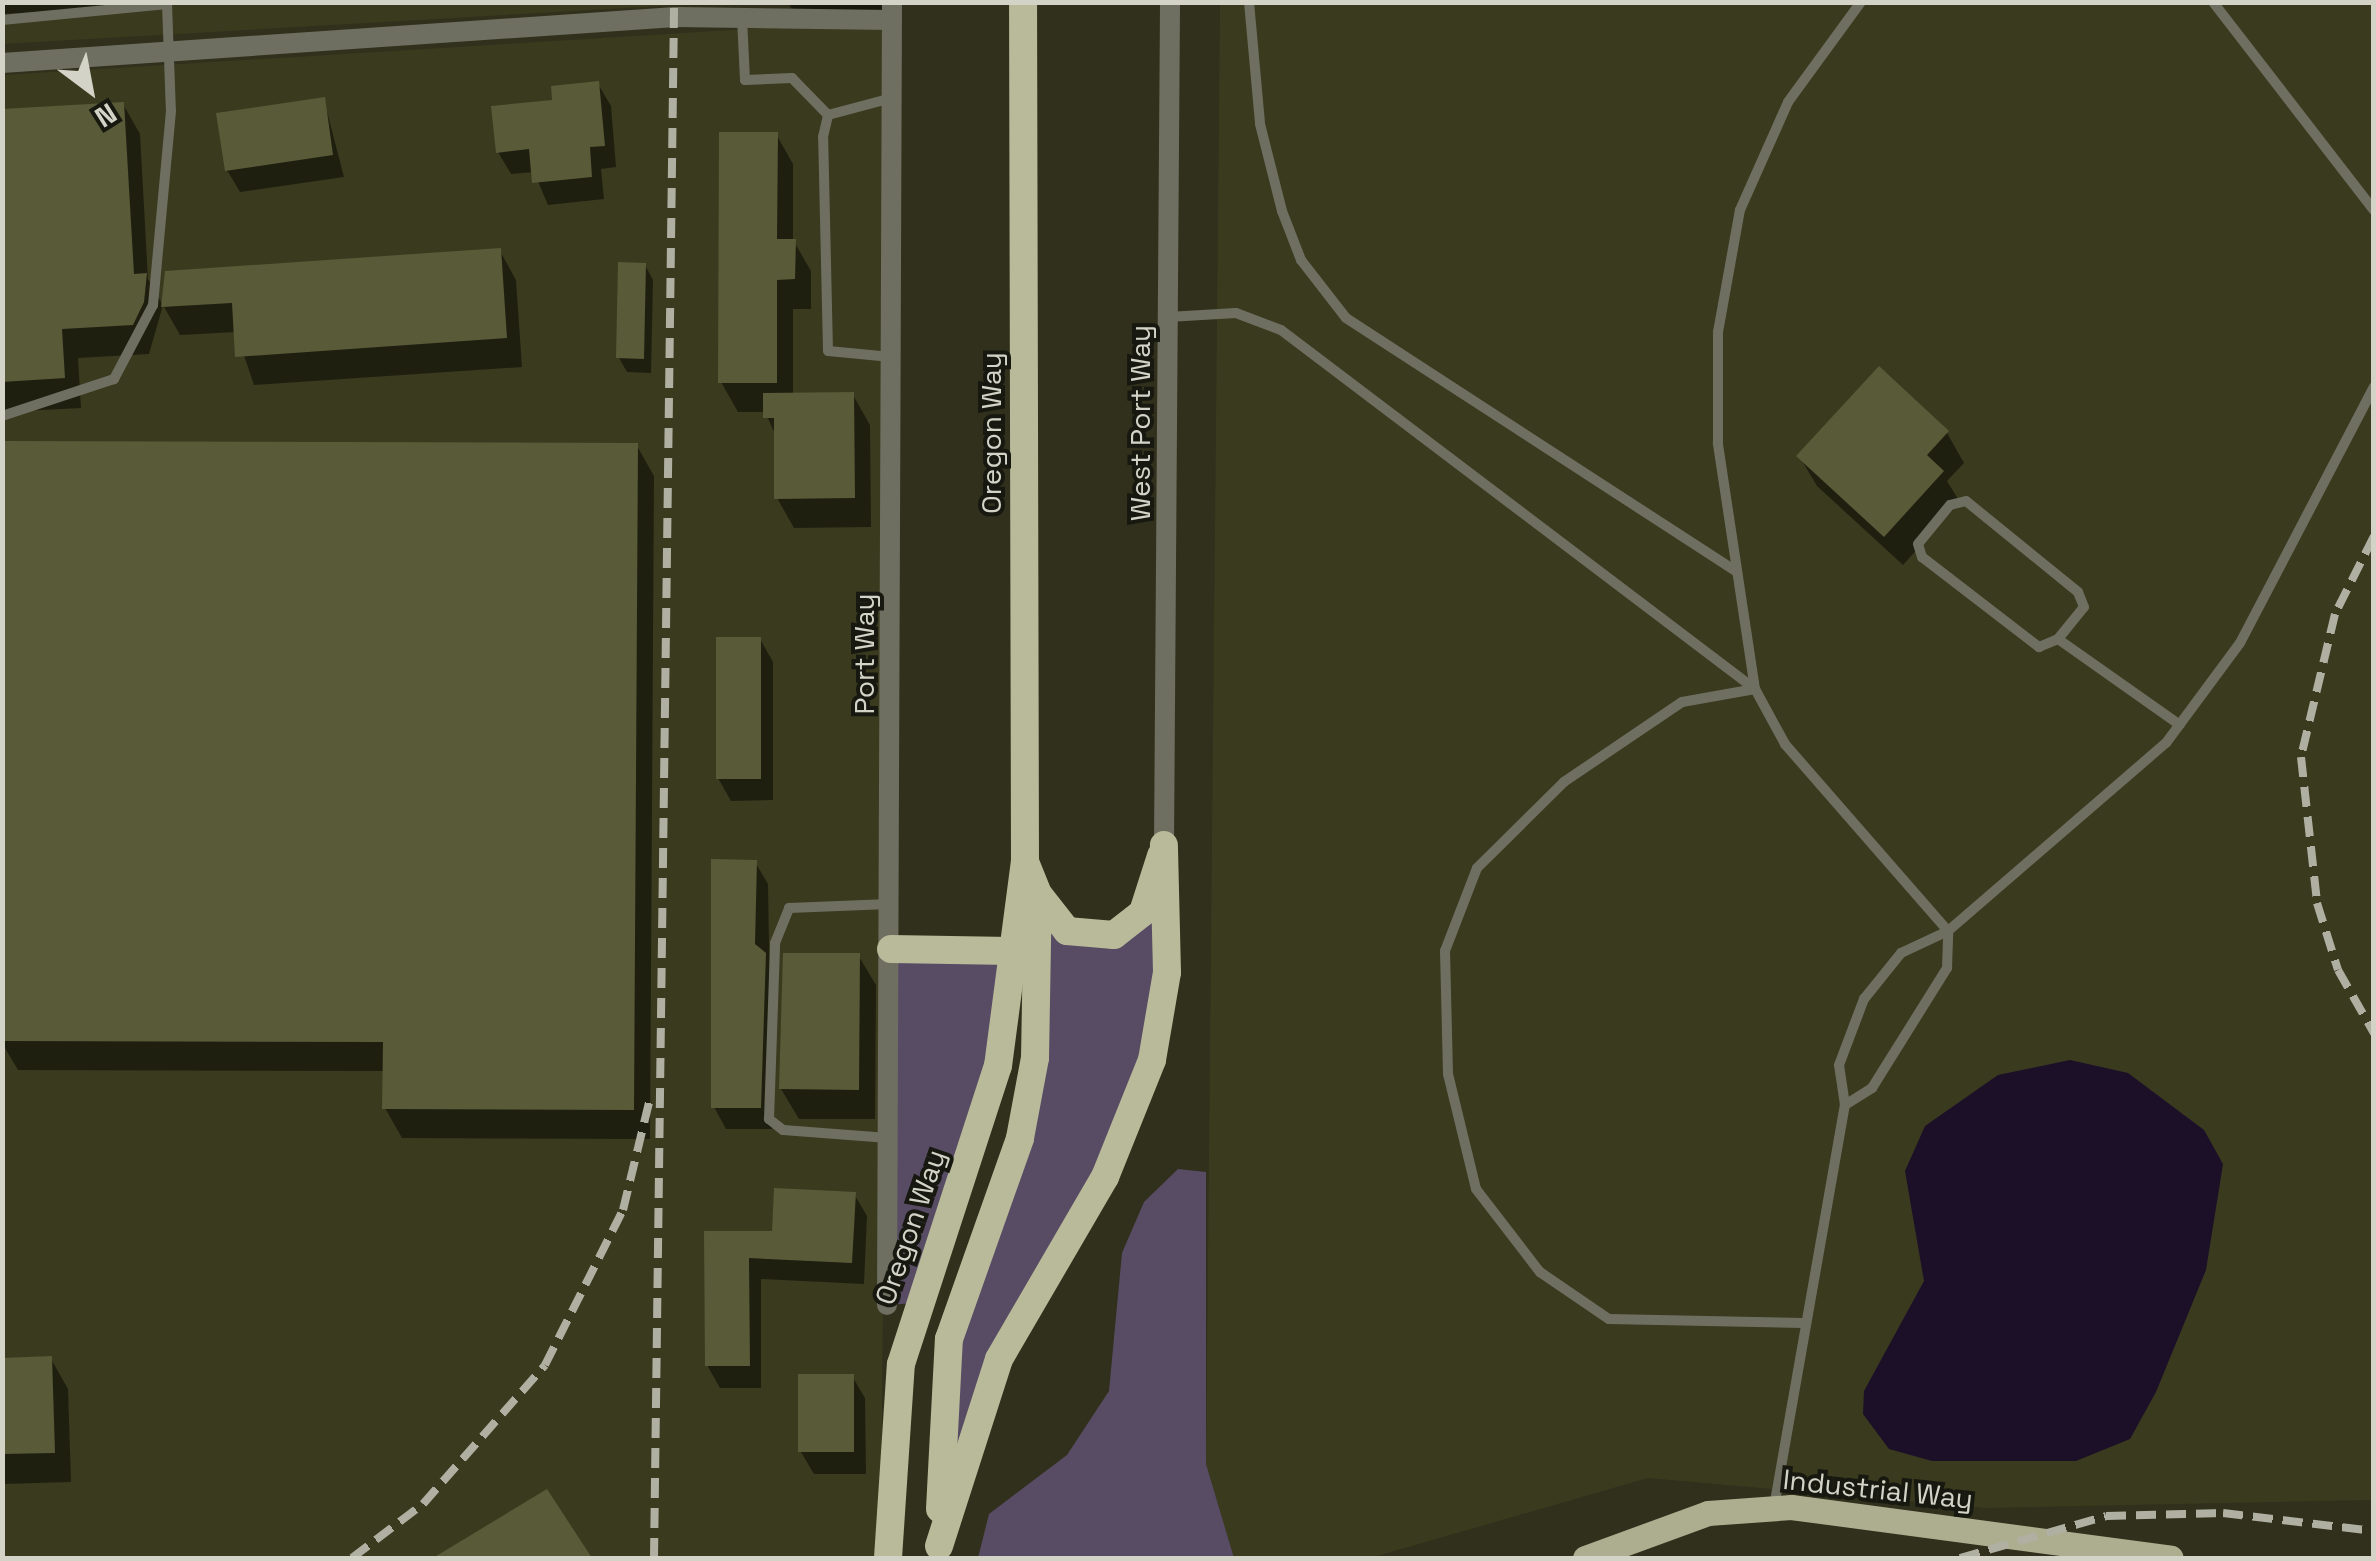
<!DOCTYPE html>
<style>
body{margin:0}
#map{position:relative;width:2376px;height:1561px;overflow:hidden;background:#30301c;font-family:"Space Grotesk",sans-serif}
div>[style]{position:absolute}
.built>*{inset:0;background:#3a3a1f}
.green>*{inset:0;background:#584c64}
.water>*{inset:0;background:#1c0f28}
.shadow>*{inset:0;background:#0007}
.building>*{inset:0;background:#585a38}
.service>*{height:10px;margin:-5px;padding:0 5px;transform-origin:5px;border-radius:5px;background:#6e6f60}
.minor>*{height:20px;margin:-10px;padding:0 10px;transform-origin:10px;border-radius:10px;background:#6e6f60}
.tertiary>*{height:20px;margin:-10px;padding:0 10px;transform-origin:10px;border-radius:10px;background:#6e6f60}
.primary>*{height:25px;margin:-12.5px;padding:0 12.5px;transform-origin:12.5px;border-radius:12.5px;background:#adae90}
.trunk>*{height:28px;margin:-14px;padding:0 14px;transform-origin:14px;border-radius:14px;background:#b9ba99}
.rail>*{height:8px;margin-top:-4px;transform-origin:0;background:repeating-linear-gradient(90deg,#b0b0a2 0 20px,transparent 0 30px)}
span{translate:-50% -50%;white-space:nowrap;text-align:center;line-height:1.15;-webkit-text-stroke:8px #17180f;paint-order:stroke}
.street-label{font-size:28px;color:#d3d3c7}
.frame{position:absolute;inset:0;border:5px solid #d3d3c7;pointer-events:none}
.north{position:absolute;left:40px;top:40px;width:100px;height:100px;-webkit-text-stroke:8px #17180f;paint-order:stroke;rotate:148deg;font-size:28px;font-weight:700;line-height:40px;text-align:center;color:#d3d3c7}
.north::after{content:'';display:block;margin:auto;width:35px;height:45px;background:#d3d3c7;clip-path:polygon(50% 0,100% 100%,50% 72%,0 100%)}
</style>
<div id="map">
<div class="built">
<div style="clip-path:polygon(3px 3px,713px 3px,3px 44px)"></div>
<div style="clip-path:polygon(1220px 3px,2373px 3px,2373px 1500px,1986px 1508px,1648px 1478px,1370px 1558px,1234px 1558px,1206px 1464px)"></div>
<div style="clip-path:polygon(892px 20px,881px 1558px,3px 1558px,3px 75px)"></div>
</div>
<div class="green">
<div style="clip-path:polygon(1164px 845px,1152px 1060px,1034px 1293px,939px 1546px,943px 1398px,1020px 1138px,1039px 933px,1057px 923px,1114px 935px)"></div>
<div style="clip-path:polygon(891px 949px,1011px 951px,1007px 1019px,916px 1303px,887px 1305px)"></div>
<div style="clip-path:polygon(1178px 1169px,1206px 1172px,1206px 1464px,1234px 1558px,978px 1558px,989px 1514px,1067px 1455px,1109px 1391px,1122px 1253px,1144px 1202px)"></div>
</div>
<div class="water">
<div style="clip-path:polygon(2070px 1060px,2128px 1073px,2204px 1130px,2223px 1164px,2206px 1270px,2156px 1392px,2130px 1439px,2076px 1461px,1932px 1461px,1889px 1449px,1863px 1414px,1864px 1391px,1924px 1281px,1905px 1171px,1925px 1126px,1998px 1075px)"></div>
</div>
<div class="shadow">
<div style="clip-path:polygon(2px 2px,159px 2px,160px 5px,2px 14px)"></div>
<div style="clip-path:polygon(788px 2px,883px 2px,884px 14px,795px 15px)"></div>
<div style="clip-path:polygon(598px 84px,611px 106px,616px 167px,601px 169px,604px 199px,548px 205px,534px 172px,511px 174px,498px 152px,554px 102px)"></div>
<div style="clip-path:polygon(324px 100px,344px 177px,240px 192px,227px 170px)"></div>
<div style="clip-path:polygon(123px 104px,140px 134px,148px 279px,164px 307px,500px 251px,516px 280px,522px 367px,254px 385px,236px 332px,180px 335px,163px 305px,149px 354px,78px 358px,81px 408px,2px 412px,2px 111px)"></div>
<div style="clip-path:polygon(776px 134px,793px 164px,793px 240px,811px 271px,811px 309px,793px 309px,793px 396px,853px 395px,870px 425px,871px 527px,794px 528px,777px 498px,776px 436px,765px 412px,738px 412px,721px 382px)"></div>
<div style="clip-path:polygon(645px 265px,653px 280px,651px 373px,627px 372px,619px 358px)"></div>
<div style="clip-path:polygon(1947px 433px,1964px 463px,1947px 481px,1960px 502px,1903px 565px,1817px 486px,1799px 456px)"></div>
<div style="clip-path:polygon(637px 446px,654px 476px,650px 1139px,402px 1138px,385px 1108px,385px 1071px,18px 1070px,2px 1043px,2px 778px)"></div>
<div style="clip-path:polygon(760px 639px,773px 662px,773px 800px,731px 801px,718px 778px)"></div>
<div style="clip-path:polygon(755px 862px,768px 884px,772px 1129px,726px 1129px,714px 1107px)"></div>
<div style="clip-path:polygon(858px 955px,876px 985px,875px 1119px,799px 1119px,781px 1089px)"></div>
<div style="clip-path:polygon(854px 1194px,867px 1216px,864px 1284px,761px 1279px,761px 1388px,720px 1388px,707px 1365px,707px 1234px,774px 1233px)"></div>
<div style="clip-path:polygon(51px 1359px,68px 1389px,71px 1482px,2px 1484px,2px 1361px)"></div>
<div style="clip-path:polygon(852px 1376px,865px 1398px,866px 1474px,814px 1474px,801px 1452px)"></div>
<div style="clip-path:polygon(546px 1492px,589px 1558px,438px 1558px)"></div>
</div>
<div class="building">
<div style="clip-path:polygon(599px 81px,605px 146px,590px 147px,592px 177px,532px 183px,529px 149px,496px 153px,491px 106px,552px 100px,551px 86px)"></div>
<div style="clip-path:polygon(325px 97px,333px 155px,225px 171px,216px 113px)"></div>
<div style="clip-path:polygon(124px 102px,134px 274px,147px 273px,144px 302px,133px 325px,62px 329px,65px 378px,2px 382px,2px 109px)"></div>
<div style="clip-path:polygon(719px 132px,778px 132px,777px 239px,796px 239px,795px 279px,777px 280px,777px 383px,718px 383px)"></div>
<div style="clip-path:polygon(501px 248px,507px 338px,235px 357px,232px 303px,161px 307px,165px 271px)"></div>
<div style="clip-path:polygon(618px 262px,646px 263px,644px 359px,616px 358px)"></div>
<div style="clip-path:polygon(1879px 366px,1949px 431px,1927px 455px,1944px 471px,1884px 537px,1796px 456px)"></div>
<div style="clip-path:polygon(854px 392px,855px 498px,774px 499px,774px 418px,763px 418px,763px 393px)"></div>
<div style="clip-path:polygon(2px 441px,638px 443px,634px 1110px,382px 1109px,383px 1042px,2px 1041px)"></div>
<div style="clip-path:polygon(716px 637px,761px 637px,761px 779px,716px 779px)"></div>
<div style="clip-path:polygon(711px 859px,757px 860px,755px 944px,766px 953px,761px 1108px,711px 1108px)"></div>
<div style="clip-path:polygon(783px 953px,860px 953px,859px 1090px,779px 1089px)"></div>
<div style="clip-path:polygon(774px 1188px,856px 1192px,852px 1263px,749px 1258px,750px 1366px,705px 1366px,704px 1231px,772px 1231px)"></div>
<div style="clip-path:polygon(52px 1356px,55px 1453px,2px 1454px,2px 1358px)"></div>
<div style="clip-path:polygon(798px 1374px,854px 1374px,854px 1452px,798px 1452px)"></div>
<div style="clip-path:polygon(547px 1489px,592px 1558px,433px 1558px)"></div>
</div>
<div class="service">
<div style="left:1249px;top:2px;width:122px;rotate:84.8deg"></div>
<div style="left:1260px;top:124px;width:90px;rotate:75.8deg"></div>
<div style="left:1282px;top:211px;width:53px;rotate:68.8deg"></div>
<div style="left:1301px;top:260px;width:73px;rotate:52.2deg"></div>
<div style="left:1346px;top:318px;width:466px;rotate:33deg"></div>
<div style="left:2213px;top:2px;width:263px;rotate:52.3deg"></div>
<div style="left:742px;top:18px;width:62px;rotate:87.2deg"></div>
<div style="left:745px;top:80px;width:47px;rotate:-2.4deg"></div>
<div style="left:792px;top:78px;width:52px;rotate:45.8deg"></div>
<div style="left:2px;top:20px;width:166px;rotate:-5.5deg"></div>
<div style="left:167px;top:4px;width:107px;rotate:87.9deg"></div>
<div style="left:171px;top:111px;width:195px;rotate:95.3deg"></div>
<div style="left:153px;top:305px;width:84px;rotate:117.8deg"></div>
<div style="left:114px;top:379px;width:118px;rotate:161.7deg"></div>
<div style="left:1168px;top:317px;width:68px;rotate:-3.4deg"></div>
<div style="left:1236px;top:313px;width:48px;rotate:20.7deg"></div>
<div style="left:1281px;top:330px;width:595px;rotate:37.14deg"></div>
<div style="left:891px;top:357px;width:63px;rotate:-174.6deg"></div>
<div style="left:828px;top:351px;width:214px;rotate:-91.3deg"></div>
<div style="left:823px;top:137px;width:23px;rotate:-77deg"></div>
<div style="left:828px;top:115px;width:66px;rotate:-14.9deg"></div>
<div style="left:2058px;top:639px;width:41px;rotate:-50.9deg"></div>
<div style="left:2084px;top:607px;width:16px;rotate:-112deg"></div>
<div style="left:2078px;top:592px;width:144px;rotate:-140.9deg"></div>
<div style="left:1966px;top:501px;width:16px;rotate:166deg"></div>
<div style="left:1950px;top:505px;width:50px;rotate:129.4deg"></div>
<div style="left:1918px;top:544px;width:14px;rotate:73deg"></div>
<div style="left:1922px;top:557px;width:148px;rotate:37.6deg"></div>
<div style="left:2039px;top:647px;width:21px;rotate:-23deg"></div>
<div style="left:2058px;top:639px;width:149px;rotate:35.2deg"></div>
<div style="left:1755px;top:689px;width:74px;rotate:169.9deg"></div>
<div style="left:1682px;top:702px;width:143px;rotate:145.9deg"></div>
<div style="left:1564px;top:782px;width:122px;rotate:135.3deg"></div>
<div style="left:1477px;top:868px;width:89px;rotate:111.1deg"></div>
<div style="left:1445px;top:951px;width:123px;rotate:88.6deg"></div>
<div style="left:1448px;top:1074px;width:118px;rotate:76.3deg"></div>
<div style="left:1476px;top:1189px;width:105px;rotate:52.4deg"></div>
<div style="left:1540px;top:1272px;width:83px;rotate:34.3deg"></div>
<div style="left:1609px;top:1319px;width:194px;rotate:1.2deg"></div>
<div style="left:1845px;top:1105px;width:32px;rotate:-32deg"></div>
<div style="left:1872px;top:1088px;width:142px;rotate:-58deg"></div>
<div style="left:1947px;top:968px;width:37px;rotate:-88deg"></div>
<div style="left:1948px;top:931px;width:248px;rotate:-131.1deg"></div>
<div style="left:1785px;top:744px;width:63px;rotate:-118.6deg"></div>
<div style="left:1755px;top:689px;width:249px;rotate:-98.6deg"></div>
<div style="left:1718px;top:443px;width:111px;rotate:-90deg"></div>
<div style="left:1718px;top:332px;width:124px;rotate:-79.8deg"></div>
<div style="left:1740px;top:210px;width:118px;rotate:-66deg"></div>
<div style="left:1788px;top:102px;width:124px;rotate:-53.9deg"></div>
<div style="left:888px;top:1138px;width:105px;rotate:-175.6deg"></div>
<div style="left:783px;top:1130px;width:18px;rotate:-142deg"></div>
<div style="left:769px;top:1119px;width:176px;rotate:-88deg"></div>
<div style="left:775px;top:943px;width:38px;rotate:-68deg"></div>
<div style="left:789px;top:908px;width:100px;rotate:-2.3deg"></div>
<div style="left:1774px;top:1507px;width:408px;rotate:-80deg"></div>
<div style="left:1845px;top:1105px;width:40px;rotate:-98.5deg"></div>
<div style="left:1839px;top:1065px;width:71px;rotate:-69.3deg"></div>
<div style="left:1864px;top:999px;width:59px;rotate:-51.2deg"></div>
<div style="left:1901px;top:953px;width:52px;rotate:-25.1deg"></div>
<div style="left:1948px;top:931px;width:288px;rotate:-40.8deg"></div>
<div style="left:2166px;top:743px;width:124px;rotate:-53.5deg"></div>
<div style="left:2240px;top:643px;width:289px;rotate:-62.4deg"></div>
</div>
<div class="minor">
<div style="left:2px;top:63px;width:675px;rotate:-3.91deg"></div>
<div style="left:675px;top:17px;width:217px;rotate:0.8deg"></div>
<div style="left:887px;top:1305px;width:1303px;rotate:-89.78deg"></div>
</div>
<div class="tertiary">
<div style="left:1164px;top:845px;width:843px;rotate:-89.59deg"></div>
</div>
<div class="primary">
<div style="left:1585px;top:1558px;width:131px;rotate:-20.1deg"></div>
<div style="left:1708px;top:1513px;width:83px;rotate:-4.1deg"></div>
<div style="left:1791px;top:1507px;width:383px;rotate:7.6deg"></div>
</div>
<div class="trunk">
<div style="left:1038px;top:894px;width:47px;rotate:51.9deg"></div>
<div style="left:1067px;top:931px;width:47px;rotate:4.9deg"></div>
<div style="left:1114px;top:935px;width:37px;rotate:-38deg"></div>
<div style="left:1143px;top:912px;width:59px;rotate:-72.2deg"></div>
<div style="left:891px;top:949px;width:120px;rotate:1deg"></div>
<div style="left:940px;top:1509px;width:170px;rotate:-87deg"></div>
<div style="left:949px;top:1339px;width:213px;rotate:-70.5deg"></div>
<div style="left:1020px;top:1138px;width:81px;rotate:-79.4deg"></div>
<div style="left:1035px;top:1058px;width:164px;rotate:-89deg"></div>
<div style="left:1038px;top:894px;width:35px;rotate:-112deg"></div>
<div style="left:939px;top:1546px;width:196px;rotate:-72.2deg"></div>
<div style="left:999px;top:1359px;width:211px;rotate:-59.8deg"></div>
<div style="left:1105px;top:1177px;width:126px;rotate:-68.1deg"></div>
<div style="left:1152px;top:1060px;width:89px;rotate:-80.3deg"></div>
<div style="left:1167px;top:972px;width:127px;rotate:-91.4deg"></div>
<div style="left:888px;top:1558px;width:194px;rotate:-86.2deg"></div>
<div style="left:901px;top:1364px;width:313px;rotate:-72deg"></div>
<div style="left:998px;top:1066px;width:206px;rotate:-82.5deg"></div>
<div style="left:1025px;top:862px;width:860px;rotate:-90.13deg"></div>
</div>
<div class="rail">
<div style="left:2374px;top:536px;width:87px;rotate:116.6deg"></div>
<div style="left:2335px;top:614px;width:147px;rotate:103.4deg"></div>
<div style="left:2301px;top:757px;width:147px;rotate:83.7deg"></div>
<div style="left:2317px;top:903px;width:70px;rotate:72.6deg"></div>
<div style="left:2338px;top:970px;width:73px;rotate:60.3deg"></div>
<div style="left:352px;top:1558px;width:89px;rotate:-37.3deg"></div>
<div style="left:423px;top:1504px;width:185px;rotate:-48.7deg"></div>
<div style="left:545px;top:1365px;width:174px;rotate:-63.3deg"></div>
<div style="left:623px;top:1210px;width:115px;rotate:-76.4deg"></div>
<div style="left:654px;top:1558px;width:1556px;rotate:-89.26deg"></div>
<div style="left:1960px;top:1558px;width:152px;rotate:-16deg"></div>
<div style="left:2106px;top:1516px;width:117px;rotate:-1.5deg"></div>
<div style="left:2223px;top:1513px;width:152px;rotate:6.8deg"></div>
</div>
<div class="street-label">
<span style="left:1140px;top:423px;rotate:-90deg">West Port Way</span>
<span style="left:991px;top:433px;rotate:-90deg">Oregon Way</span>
<span style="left:864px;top:654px;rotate:-90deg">Port Way</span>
<span style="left:910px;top:1227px;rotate:-71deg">Oregon Way</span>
<span style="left:1878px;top:1489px;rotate:6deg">Industrial Way</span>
</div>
<div class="frame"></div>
<div class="north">N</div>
</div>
